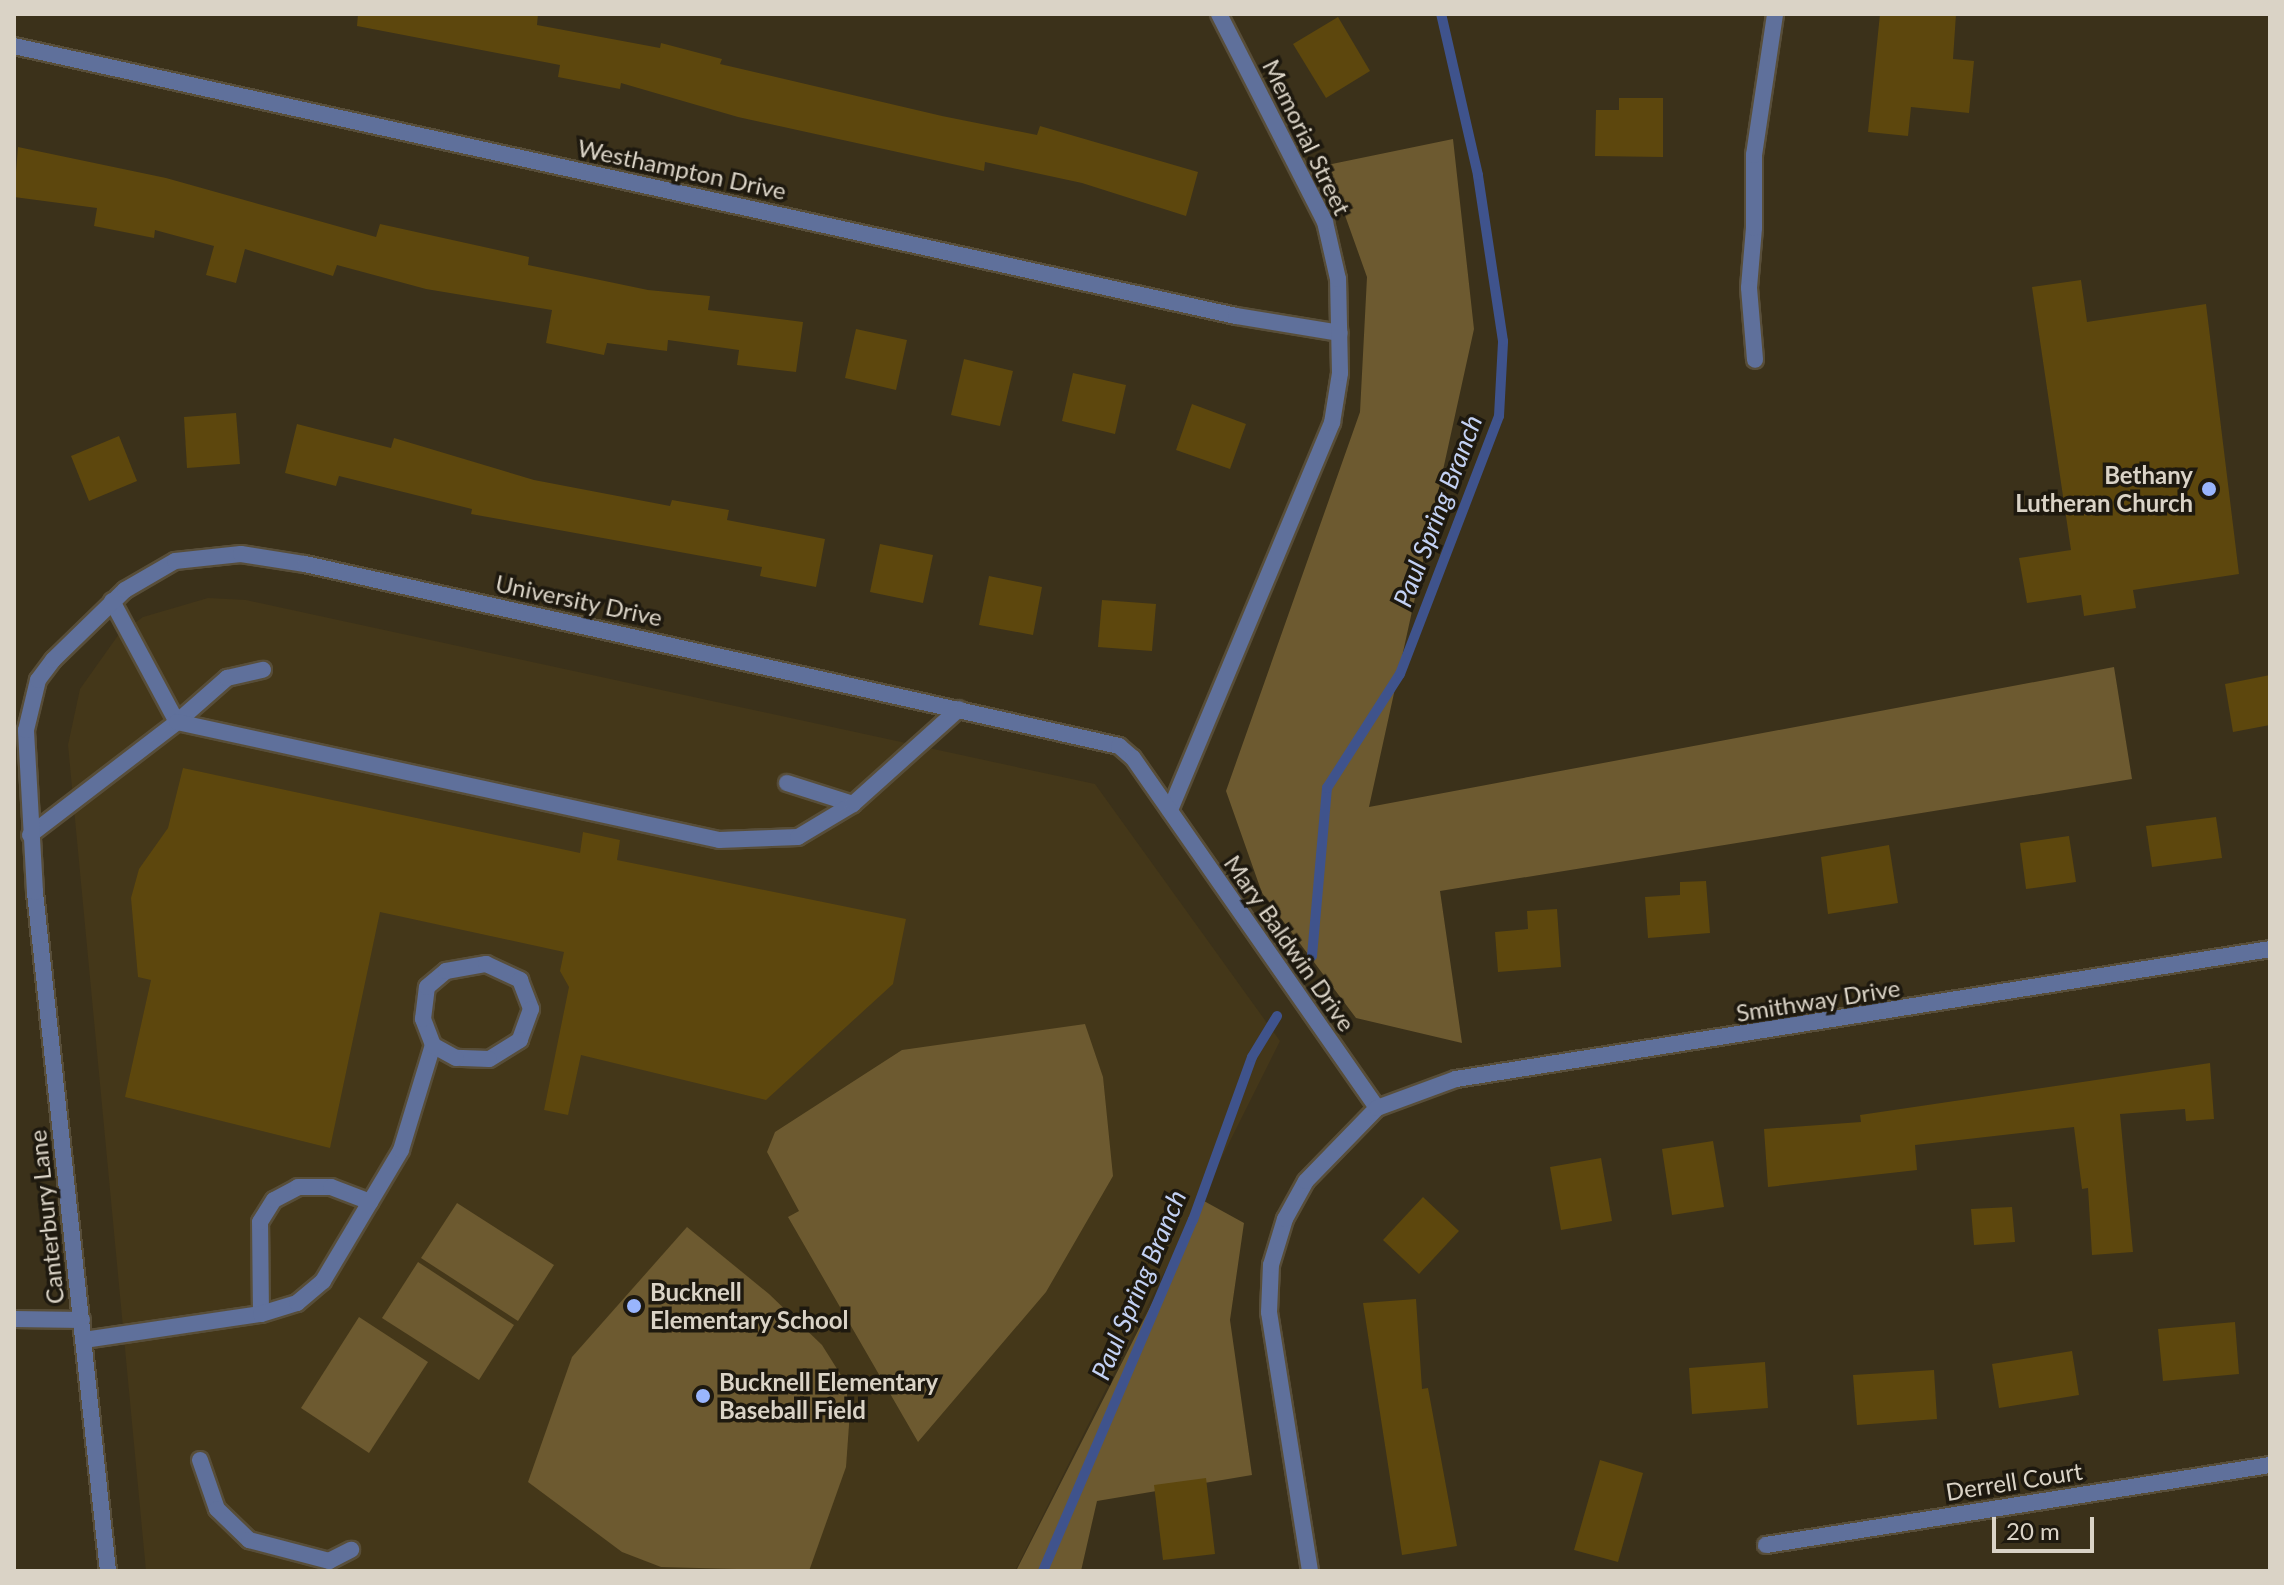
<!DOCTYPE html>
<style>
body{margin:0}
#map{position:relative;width:2284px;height:1585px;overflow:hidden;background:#3b311a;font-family:Lato,sans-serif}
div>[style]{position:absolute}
.built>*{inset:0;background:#443719}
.green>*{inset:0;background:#6d5a30}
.stream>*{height:10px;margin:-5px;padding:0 5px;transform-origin:5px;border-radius:5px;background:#3f538c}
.building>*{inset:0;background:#5d470d}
.roads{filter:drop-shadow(2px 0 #584e39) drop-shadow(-2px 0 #584e39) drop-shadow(0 2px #584e39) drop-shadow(0 -2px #584e39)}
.lane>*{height:16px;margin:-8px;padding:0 8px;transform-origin:8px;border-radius:8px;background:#5f709b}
.street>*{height:16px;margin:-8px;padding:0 8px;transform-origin:8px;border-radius:8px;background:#5f709b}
.dots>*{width:22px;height:22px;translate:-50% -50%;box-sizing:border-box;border:4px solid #1e190f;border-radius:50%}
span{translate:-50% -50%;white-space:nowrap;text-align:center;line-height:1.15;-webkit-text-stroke:7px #1e190f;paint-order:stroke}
.street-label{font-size:24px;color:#dad3c6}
.poi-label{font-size:24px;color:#dad3c6;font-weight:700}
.right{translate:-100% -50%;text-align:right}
.left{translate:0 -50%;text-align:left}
.water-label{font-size:26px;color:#c3d1f4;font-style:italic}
.frame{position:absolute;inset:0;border:16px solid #dad3c6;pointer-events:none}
.scale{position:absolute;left:1992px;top:1517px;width:102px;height:36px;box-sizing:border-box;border:4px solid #dad3c6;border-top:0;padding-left:10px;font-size:24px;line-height:28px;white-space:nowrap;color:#dad3c6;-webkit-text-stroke:6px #1e190f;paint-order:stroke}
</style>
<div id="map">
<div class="built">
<div style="clip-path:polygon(208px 598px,246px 600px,1095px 784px,1280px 1041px,1015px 1571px,146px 1571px,68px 745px,80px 689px,119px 634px,143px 617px)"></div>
</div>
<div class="green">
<div style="clip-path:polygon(1453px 139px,1474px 329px,1369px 807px,2114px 667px,2132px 779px,1440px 891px,1462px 1043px,1356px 1018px,1262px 893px,1226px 791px,1360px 412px,1367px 277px,1327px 165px)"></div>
<div style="clip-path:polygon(1085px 1024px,1103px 1077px,1113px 1176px,1046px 1292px,918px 1442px,788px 1217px,799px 1211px,767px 1152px,775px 1132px,902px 1050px)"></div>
<div style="clip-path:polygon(1204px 1201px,1244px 1223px,1230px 1320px,1252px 1475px,1097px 1501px,1081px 1571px,1016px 1571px)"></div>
<div style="clip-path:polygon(457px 1203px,554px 1265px,518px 1321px,421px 1258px)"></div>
<div style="clip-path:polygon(687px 1227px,769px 1294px,822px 1345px,844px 1380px,850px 1411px,846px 1467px,809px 1571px,661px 1567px,622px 1552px,528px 1482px,572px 1357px)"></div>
<div style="clip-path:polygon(418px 1262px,514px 1325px,479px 1380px,382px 1318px)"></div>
<div style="clip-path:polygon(359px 1317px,428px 1362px,369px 1453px,301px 1408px)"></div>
</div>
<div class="stream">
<div style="left:1312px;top:956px;width:169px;rotate:-84.9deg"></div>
<div style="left:1327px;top:788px;width:135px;rotate:-57.4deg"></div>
<div style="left:1400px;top:674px;width:276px;rotate:-69deg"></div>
<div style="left:1499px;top:416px;width:75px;rotate:-86.9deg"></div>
<div style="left:1503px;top:341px;width:168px;rotate:-98.6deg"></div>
<div style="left:1478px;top:175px;width:165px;rotate:-102.9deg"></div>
<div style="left:1043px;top:1571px;width:382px;rotate:-66.9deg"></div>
<div style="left:1193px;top:1220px;width:173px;rotate:-70.1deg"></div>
<div style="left:1252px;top:1057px;width:48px;rotate:-58.6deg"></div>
</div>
<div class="building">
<div style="clip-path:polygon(358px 14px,538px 14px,537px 25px,660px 48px,661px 43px,722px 59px,720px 64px,942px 116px,1037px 135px,1040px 126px,1198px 172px,1186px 216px,1082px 183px,985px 162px,984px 171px,738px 117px,621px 83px,620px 89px,558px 77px,560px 65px,357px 26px)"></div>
<div style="clip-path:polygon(1880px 14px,1956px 14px,1953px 59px,1974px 61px,1969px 113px,1911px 107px,1908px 136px,1868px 132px)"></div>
<div style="clip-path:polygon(1338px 17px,1370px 71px,1326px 98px,1293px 44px)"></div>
<div style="clip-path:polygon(1619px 98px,1663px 98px,1663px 157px,1595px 156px,1596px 110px,1619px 110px)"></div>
<div style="clip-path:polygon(18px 147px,166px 178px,376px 237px,380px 224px,529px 257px,528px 265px,648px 290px,710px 296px,708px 310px,803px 322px,796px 372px,737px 365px,739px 350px,668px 340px,667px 351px,607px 343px,604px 355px,546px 343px,552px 310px,426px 289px,337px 265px,333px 276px,245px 249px,236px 283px,206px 275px,214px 246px,155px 230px,154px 238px,94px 226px,97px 208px,14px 197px)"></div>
<div style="clip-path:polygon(2081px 280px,2087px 322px,2206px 304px,2239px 574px,2133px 590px,2136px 608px,2084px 616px,2081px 595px,2027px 603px,2019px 558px,2071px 550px,2032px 287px)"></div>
<div style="clip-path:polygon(856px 329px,907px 340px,896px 390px,845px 378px)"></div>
<div style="clip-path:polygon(964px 359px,1013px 371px,1000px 426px,951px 415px)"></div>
<div style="clip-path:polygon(1073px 373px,1126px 385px,1115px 434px,1062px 421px)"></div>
<div style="clip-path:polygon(1192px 404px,1246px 424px,1230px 469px,1176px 450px)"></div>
<div style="clip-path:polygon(236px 413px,240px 464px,187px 468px,184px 417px)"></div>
<div style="clip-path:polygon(297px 424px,391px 448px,394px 438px,534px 480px,670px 506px,672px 500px,729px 510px,727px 520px,825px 539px,816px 587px,760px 576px,762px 567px,471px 514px,472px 509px,339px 476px,336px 486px,285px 473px)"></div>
<div style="clip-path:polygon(119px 436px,137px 481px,89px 501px,71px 456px)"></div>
<div style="clip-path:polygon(880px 544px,933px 555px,923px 603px,870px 592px)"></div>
<div style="clip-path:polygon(989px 576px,1042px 587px,1033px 635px,979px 625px)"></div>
<div style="clip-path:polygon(1102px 600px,1156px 604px,1152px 651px,1098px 647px)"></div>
<div style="clip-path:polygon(2270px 675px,2270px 725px,2233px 732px,2225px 684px)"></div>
<div style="clip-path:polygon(183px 768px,580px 853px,583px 832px,620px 840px,617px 860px,906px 919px,893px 984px,766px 1100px,581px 1055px,568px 1115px,544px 1110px,569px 987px,560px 971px,564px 952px,380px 912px,330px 1148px,125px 1097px,151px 980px,138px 977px,131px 898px,139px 869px,168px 828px)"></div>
<div style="clip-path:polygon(2216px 817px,2222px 858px,2152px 867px,2146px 826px)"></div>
<div style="clip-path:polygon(2069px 836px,2076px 882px,2026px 889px,2020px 843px)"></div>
<div style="clip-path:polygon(1889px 845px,1898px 903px,1828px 914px,1821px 857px)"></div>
<div style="clip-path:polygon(1706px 881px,1710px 933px,1648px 938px,1645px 897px,1680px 895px,1680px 882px)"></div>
<div style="clip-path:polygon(1557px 909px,1561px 967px,1498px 972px,1495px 932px,1528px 929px,1527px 911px)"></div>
<div style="clip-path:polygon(2210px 1063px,2214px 1119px,2186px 1121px,2185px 1109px,2120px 1114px,2133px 1252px,2092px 1255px,2088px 1188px,2082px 1189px,2074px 1127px,1915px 1145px,1917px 1170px,1768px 1187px,1764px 1129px,1861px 1122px,1860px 1115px)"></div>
<div style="clip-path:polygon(1713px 1141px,1724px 1207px,1672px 1215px,1662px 1149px)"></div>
<div style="clip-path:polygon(1601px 1158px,1612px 1221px,1561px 1230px,1550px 1167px)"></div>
<div style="clip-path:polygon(1423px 1197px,1459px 1231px,1419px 1274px,1383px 1240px)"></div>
<div style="clip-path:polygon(2012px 1207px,2015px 1242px,1974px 1245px,1971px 1209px)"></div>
<div style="clip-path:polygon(1416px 1299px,1422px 1389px,1428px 1388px,1457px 1546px,1402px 1555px,1363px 1303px)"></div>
<div style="clip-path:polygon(2235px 1322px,2239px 1374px,2163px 1381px,2158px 1329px)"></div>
<div style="clip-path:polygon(2072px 1351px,2079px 1395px,1999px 1408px,1992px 1364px)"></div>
<div style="clip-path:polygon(1765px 1362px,1768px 1408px,1692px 1414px,1689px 1368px)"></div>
<div style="clip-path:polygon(1934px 1370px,1937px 1419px,1857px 1425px,1853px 1375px)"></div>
<div style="clip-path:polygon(1600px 1460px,1643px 1473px,1618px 1562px,1574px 1550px)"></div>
<div style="clip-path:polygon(1206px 1478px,1215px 1554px,1163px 1560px,1154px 1485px)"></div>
</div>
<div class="roads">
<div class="lane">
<div style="left:1754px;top:228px;width:60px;rotate:94.8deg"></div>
<div style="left:1749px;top:288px;width:72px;rotate:85.2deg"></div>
<div style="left:112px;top:601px;width:137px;rotate:61.8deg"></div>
<div style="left:177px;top:722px;width:67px;rotate:-41.3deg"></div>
<div style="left:227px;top:678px;width:37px;rotate:-13deg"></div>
<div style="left:787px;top:783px;width:69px;rotate:17.7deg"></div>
<div style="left:30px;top:835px;width:185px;rotate:-37.5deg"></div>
<div style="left:177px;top:722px;width:555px;rotate:12.28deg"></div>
<div style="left:719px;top:840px;width:79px;rotate:-2.2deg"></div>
<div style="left:798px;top:837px;width:64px;rotate:-31deg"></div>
<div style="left:853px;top:804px;width:142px;rotate:-41.9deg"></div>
<div style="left:261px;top:1314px;width:92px;rotate:-90.6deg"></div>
<div style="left:260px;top:1222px;width:26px;rotate:-58deg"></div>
<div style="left:274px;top:1200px;width:27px;rotate:-28deg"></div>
<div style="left:298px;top:1187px;width:33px"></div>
<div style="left:331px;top:1187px;width:42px;rotate:21deg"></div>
<div style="left:84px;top:1340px;width:179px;rotate:-8.4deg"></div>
<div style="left:261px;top:1314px;width:38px;rotate:-17deg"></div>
<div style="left:297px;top:1303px;width:34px;rotate:-40deg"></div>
<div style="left:323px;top:1281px;width:152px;rotate:-59.2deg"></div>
<div style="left:401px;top:1150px;width:110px;rotate:-73.1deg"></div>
<div style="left:433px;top:1045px;width:28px;rotate:-111deg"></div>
<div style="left:423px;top:1019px;width:32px;rotate:-83deg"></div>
<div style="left:427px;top:987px;width:25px;rotate:-40deg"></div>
<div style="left:446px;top:971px;width:41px;rotate:-9.9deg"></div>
<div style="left:486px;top:964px;width:38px;rotate:25deg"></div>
<div style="left:520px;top:980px;width:31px;rotate:69deg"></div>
<div style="left:531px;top:1009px;width:33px;rotate:110deg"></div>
<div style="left:520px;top:1040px;width:36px;rotate:148deg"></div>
<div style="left:489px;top:1059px;width:33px;rotate:-178deg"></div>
<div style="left:456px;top:1058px;width:26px;rotate:-151deg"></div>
<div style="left:200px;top:1460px;width:52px;rotate:70.9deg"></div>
<div style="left:217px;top:1509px;width:45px;rotate:44.1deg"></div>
<div style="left:249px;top:1540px;width:83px;rotate:14.7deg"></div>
<div style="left:329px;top:1561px;width:25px;rotate:-27deg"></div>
</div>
<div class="street">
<div style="left:14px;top:46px;width:1251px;rotate:12.46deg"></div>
<div style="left:1236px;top:316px;width:105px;rotate:9.3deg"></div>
<div style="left:1754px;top:228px;width:73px;rotate:-90deg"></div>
<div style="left:1754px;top:155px;width:143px;rotate:-81.5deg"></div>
<div style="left:1170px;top:810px;width:420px;rotate:-67.3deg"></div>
<div style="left:1332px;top:423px;width:51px;rotate:-80.9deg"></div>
<div style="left:1340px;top:373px;width:94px;rotate:-91.2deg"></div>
<div style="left:1338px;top:279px;width:58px;rotate:-102.8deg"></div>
<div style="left:1325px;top:222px;width:233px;rotate:-117deg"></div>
<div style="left:14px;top:1319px;width:68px;rotate:0.8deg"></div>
<div style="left:1766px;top:1545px;width:510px;rotate:-9.02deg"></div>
<div style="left:108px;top:1571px;width:683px;rotate:-96.14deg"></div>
<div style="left:35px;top:892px;width:162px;rotate:-93.2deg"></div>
<div style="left:26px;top:730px;width:51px;rotate:-76.5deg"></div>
<div style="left:38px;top:680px;width:25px;rotate:-53deg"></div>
<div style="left:53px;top:660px;width:100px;rotate:-44.2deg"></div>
<div style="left:125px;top:590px;width:58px;rotate:-30.1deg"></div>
<div style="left:175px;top:561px;width:66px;rotate:-6.1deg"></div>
<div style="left:241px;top:554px;width:65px;rotate:8.9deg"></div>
<div style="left:305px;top:564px;width:834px;rotate:12.6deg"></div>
<div style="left:1119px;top:746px;width:18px;rotate:41deg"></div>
<div style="left:1133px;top:758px;width:427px;rotate:55.1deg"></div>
<div style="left:1310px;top:1571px;width:262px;rotate:-99deg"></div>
<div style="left:1269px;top:1312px;width:47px;rotate:-87.6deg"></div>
<div style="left:1271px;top:1265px;width:48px;rotate:-73.1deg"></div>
<div style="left:1285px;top:1219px;width:43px;rotate:-61.1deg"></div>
<div style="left:1306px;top:1181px;width:102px;rotate:-45.8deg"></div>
<div style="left:1377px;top:1108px;width:84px;rotate:-20.2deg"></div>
<div style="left:1456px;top:1079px;width:824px;rotate:-9.07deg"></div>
</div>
</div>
<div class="dots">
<div style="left:2209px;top:489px;background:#99b5fd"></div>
<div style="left:634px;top:1306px;background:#99b5fd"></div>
<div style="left:703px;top:1396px;background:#99b5fd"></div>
</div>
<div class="street-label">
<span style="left:1307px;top:137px;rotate:64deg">Memorial Street</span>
<span style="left:682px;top:169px;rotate:12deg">Westhampton Drive</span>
<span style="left:579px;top:600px;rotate:12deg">University Drive</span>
<span style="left:1290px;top:943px;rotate:55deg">Mary Baldwin Drive</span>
<span style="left:1818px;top:1000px;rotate:-9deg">Smithway Drive</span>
<span style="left:46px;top:1217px;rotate:-96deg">Canterbury Lane</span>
<span style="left:2014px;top:1481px;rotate:-9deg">Derrell Court</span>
</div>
<div class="poi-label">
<span class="right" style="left:2193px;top:489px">Bethany<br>Lutheran Church</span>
<span class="left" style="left:650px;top:1306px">Bucknell<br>Elementary School</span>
<span class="left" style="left:719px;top:1396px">Bucknell Elementary<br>Baseball Field</span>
</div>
<div class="water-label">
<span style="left:1438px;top:511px;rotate:-69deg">Paul Spring Branch</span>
<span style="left:1139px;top:1285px;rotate:-67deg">Paul Spring Branch</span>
</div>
<div class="frame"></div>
<div class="scale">20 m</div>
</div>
